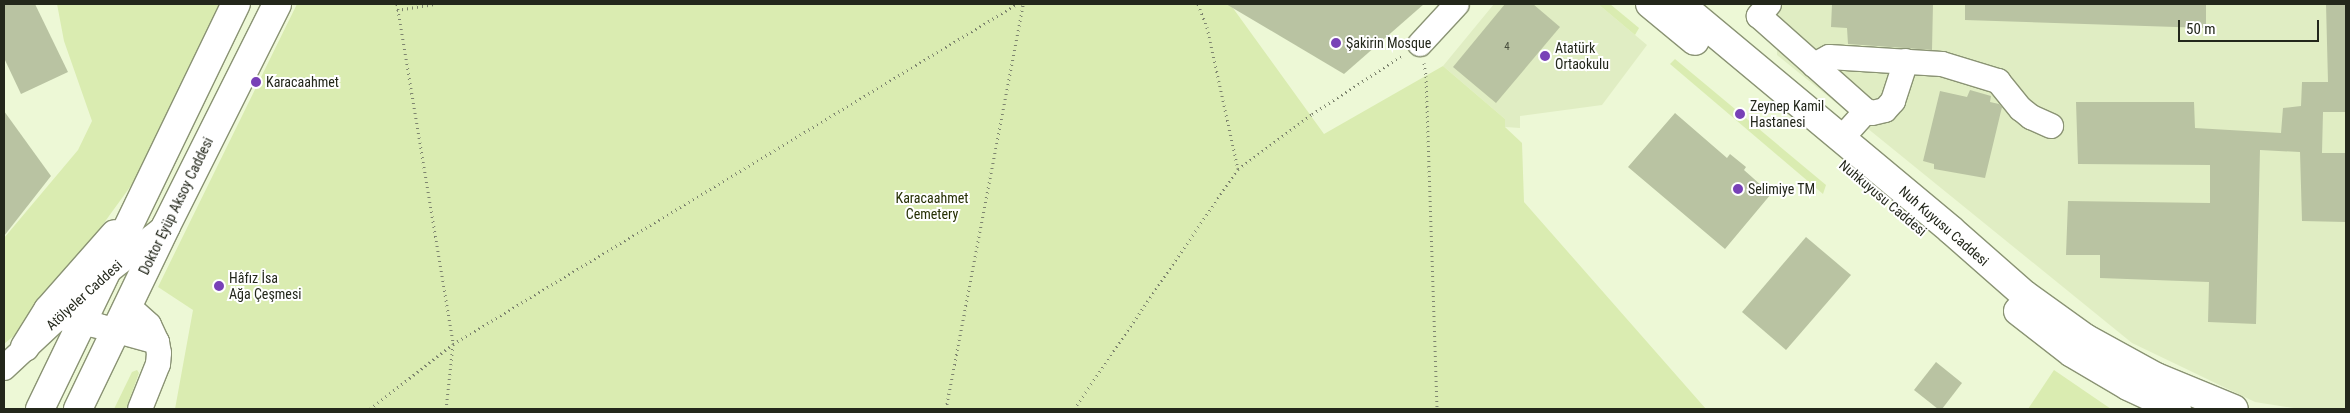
<!DOCTYPE html>
<meta charset="utf-8">
<style>
body{margin:0}
#map{position:relative;width:2350px;height:413px;overflow:hidden;background:#edf8d6;font-family:"Roboto Condensed",sans-serif}
div>[style]{position:absolute}
.built>*{inset:0;background:#e0edc3}
.green>*{inset:0;background:#daecb1}
.building>*{inset:0;background:#b9c3a2}
.path>*{height:3px;margin-top:-1.5px;transform-origin:0;background:repeating-linear-gradient(90deg,#7e856f 0 1px,transparent 0 5px)}
.roads{filter:drop-shadow(1px 0 #8a9374) drop-shadow(-1px 0 #8a9374) drop-shadow(0 1px #8a9374) drop-shadow(0 -1px #8a9374)}
.minor>*{height:24px;margin:-12px;padding:0 12px;transform-origin:12px;border-radius:12px;background:#fff}
.major>*{height:28px;margin:-14px;padding:0 14px;transform-origin:14px;border-radius:14px;background:#fff}
.dots>*{width:14px;height:14px;translate:-50% -50%;box-sizing:border-box;border:2px solid #fff;border-radius:50%}
span{translate:-50% -50%;white-space:nowrap;text-align:center;line-height:1.15;-webkit-text-stroke:4px #fff;paint-order:stroke}
.number-label{font-size:11px;color:#484e3d}
.number-label span{-webkit-text-stroke-width:0}
.poi-label{font-size:14px;color:#23271b}
.left{translate:0 -50%;text-align:left}
.park-label{font-size:14px;color:#263004}
.street-label{font-size:14px;color:#23271b}
.frame{position:absolute;inset:0;border:5px solid #23271b;pointer-events:none}
.scale{position:absolute;left:2178px;top:20px;width:141px;height:22px;box-sizing:border-box;border:2px solid #23271b;border-top:0;padding-left:6px;font-size:15px;line-height:18px;white-space:nowrap;color:#23271b;-webkit-text-stroke:4px #fff;paint-order:stroke}
</style>
<div id="map">
<div class="built">
<div style="clip-path:polygon(1494px 4px,1598px 4px,1647px 45px,1602px 105px,1520px 116px,1520px 128px,1505px 127px,1505px 119px,1443px 66px)"></div>
<div style="clip-path:polygon(1777px 4px,2346px 4px,2346px 409px,2300px 409px,2255px 402px,2132px 343px,1777px 55px)"></div>
</div>
<div class="green">
<div style="clip-path:polygon(57px 4px,223px 4px,138px 176px,35px 318px,4px 344px,4px 238px,78px 150px,92px 121px,64px 41px)"></div>
<div style="clip-path:polygon(297px 4px,1230px 4px,1324px 134px,1443px 66px,1505px 119px,1505px 127px,1522px 143px,1524px 202px,1706px 409px,175px 409px,193px 310px,158px 287px)"></div>
<div style="clip-path:polygon(1598px 4px,1610px 4px,1639px 28px,1635px 35px)"></div>
<div style="clip-path:polygon(1675px 59px,1826px 185px,1823px 194px,1670px 64px)"></div>
<div style="clip-path:polygon(137px 370px,139px 373px,126px 409px,114px 409px,132px 372px)"></div>
<div style="clip-path:polygon(2054px 370px,2111px 409px,2028px 409px)"></div>
</div>
<div class="building">
<div style="clip-path:polygon(4px 4px,35px 4px,68px 72px,21px 94px,4px 58px)"></div>
<div style="clip-path:polygon(1226px 4px,1424px 4px,1344px 74px)"></div>
<div style="clip-path:polygon(1505px 4px,1533px 4px,1560px 27px,1496px 103px,1453px 67px)"></div>
<div style="clip-path:polygon(1832px 4px,1933px 4px,1932px 50px,1848px 44px,1847px 28px,1831px 27px)"></div>
<div style="clip-path:polygon(1965px 4px,2206px 4px,2206px 28px,1965px 20px)"></div>
<div style="clip-path:polygon(2326px 4px,2346px 4px,2346px 112px,2323px 112px,2322px 153px,2346px 153px,2346px 222px,2302px 221px,2300px 152px,2260px 150px,2256px 324px,2208px 322px,2209px 282px,2100px 278px,2100px 255px,2066px 255px,2068px 201px,2210px 203px,2210px 165px,2078px 164px,2076px 102px,2194px 102px,2195px 128px,2281px 133px,2283px 108px,2301px 106px,2302px 82px,2328px 82px)"></div>
<div style="clip-path:polygon(1970px 90px,1991px 96px,1990px 102px,1999px 104px,2002px 107px,1985px 178px,1934px 169px,1934px 164px,1923px 161px,1940px 91px,1967px 97px)"></div>
<div style="clip-path:polygon(4px 111px,51px 176px,4px 236px)"></div>
<div style="clip-path:polygon(1675px 113px,1727px 158px,1730px 154px,1746px 167px,1744px 170px,1771px 194px,1725px 249px,1628px 167px)"></div>
<div style="clip-path:polygon(1806px 237px,1851px 275px,1786px 350px,1742px 312px)"></div>
<div style="clip-path:polygon(1936px 362px,1962px 383px,1942px 409px,1938px 409px,1914px 390px)"></div>
</div>
<div class="path">
<div style="left:397px;top:4px;width:345px;rotate:80.6deg"></div>
<div style="left:453px;top:344px;width:65px;rotate:96.1deg"></div>
<div style="left:1198px;top:4px;width:25px;rotate:69deg"></div>
<div style="left:1207px;top:27px;width:145px;rotate:77.7deg"></div>
<div style="left:397px;top:10px;width:38px;rotate:-9deg"></div>
<div style="left:1424px;top:63px;width:13px;rotate:81deg"></div>
<div style="left:1426px;top:76px;width:333px;rotate:88.1deg"></div>
<div style="left:370px;top:409px;width:105px;rotate:-38.1deg"></div>
<div style="left:453px;top:344px;width:659px;rotate:-31.08deg"></div>
<div style="left:946px;top:409px;width:412px;rotate:-79.2deg"></div>
<div style="left:1074px;top:409px;width:291px;rotate:-55.7deg"></div>
<div style="left:1238px;top:169px;width:92px;rotate:-36.6deg"></div>
<div style="left:1312px;top:114px;width:108px;rotate:-33deg"></div>
</div>
<div class="roads">
<div class="minor">
<div style="left:1769px;top:4px;width:16px;rotate:130deg"></div>
<div style="left:1759px;top:16px;width:143px;rotate:41.6deg"></div>
<div style="left:1866px;top:111px;width:6px;rotate:18deg"></div>
<div style="left:1872px;top:113px;width:13px;rotate:-13deg"></div>
<div style="left:1885px;top:110px;width:12px;rotate:-48deg"></div>
<div style="left:1893px;top:101px;width:42px;rotate:-72deg"></div>
<div style="left:1420px;top:44px;width:54px;rotate:-47.2deg"></div>
<div style="left:1814px;top:65px;width:17px;rotate:-28deg"></div>
<div style="left:1829px;top:57px;width:113px;rotate:3.5deg"></div>
<div style="left:1942px;top:64px;width:59px;rotate:16.9deg"></div>
<div style="left:1998px;top:81px;width:36px;rotate:51deg"></div>
<div style="left:2021px;top:109px;width:13px;rotate:39deg"></div>
<div style="left:2031px;top:117px;width:22px;rotate:24deg"></div>
<div style="left:1841px;top:139px;width:38px;rotate:-48deg"></div>
<div style="left:128px;top:306px;width:28px;rotate:42deg"></div>
<div style="left:149px;top:325px;width:19px;rotate:65deg"></div>
<div style="left:157px;top:342px;width:11px;rotate:80deg"></div>
<div style="left:159px;top:353px;width:11px;rotate:95deg"></div>
<div style="left:158px;top:364px;width:48px;rotate:111.8deg"></div>
<div style="left:65px;top:319px;width:35px;rotate:12deg"></div>
<div style="left:99px;top:326px;width:60px;rotate:15.4deg"></div>
<div style="left:4px;top:368px;width:139px;rotate:-43deg"></div>
<div style="left:106px;top:273px;width:76px;rotate:-38.1deg"></div>
</div>
<div class="major">
<div style="left:1650px;top:4px;width:58px;rotate:39.4deg"></div>
<div style="left:1680px;top:4px;width:353px;rotate:39.8deg"></div>
<div style="left:1951px;top:230px;width:98px;rotate:41.3deg"></div>
<div style="left:2025px;top:295px;width:74px;rotate:35.6deg"></div>
<div style="left:2085px;top:338px;width:81px;rotate:28.8deg"></div>
<div style="left:2156px;top:377px;width:84px;rotate:22.3deg"></div>
<div style="left:2018px;top:311px;width:68px;rotate:37.9deg"></div>
<div style="left:2072px;top:353px;width:65px;rotate:30.5deg"></div>
<div style="left:2128px;top:386px;width:54px;rotate:25.1deg"></div>
<div style="left:25px;top:347px;width:44px;rotate:-58.1deg"></div>
<div style="left:48px;top:310px;width:101px;rotate:-48.6deg"></div>
<div style="left:40px;top:409px;width:450px;rotate:-64.2deg"></div>
<div style="left:78px;top:409px;width:203px;rotate:-64.3deg"></div>
<div style="left:166px;top:226px;width:248px;rotate:-63.4deg"></div>
</div>
</div>
<div class="dots">
<div style="left:1336px;top:43px;background:#7841b7"></div>
<div style="left:1545px;top:56px;background:#7841b7"></div>
<div style="left:256px;top:82px;background:#7841b7"></div>
<div style="left:1740px;top:114px;background:#7841b7"></div>
<div style="left:1738px;top:189px;background:#7841b7"></div>
<div style="left:219px;top:286px;background:#7841b7"></div>
</div>
<div class="number-label">
<span style="left:1507px;top:47px">4</span>
</div>
<div class="poi-label">
<span class="left" style="left:1346px;top:43px">Şakirin Mosque</span>
<span class="left" style="left:1555px;top:56px">Atatürk<br>Ortaokulu</span>
<span class="left" style="left:266px;top:82px">Karacaahmet</span>
<span class="left" style="left:1750px;top:114px">Zeynep Kamil<br>Hastanesi</span>
<span class="left" style="left:1748px;top:189px">Selimiye TM</span>
<span class="left" style="left:229px;top:286px">Hâfız İsa<br>Ağa Çeşmesi</span>
</div>
<div class="park-label">
<span style="left:932px;top:206px">Karacaahmet<br>Cemetery</span>
</div>
<div class="street-label">
<span style="left:1883px;top:198px;rotate:40deg">Nuhkuyusu Caddesi</span>
<span style="left:176px;top:206px;rotate:-64deg">Doktor Eyüp Aksoy Caddesi</span>
<span style="left:1944px;top:226px;rotate:41deg">Nuh Kuyusu Caddesi</span>
<span style="left:84px;top:295px;rotate:-42deg">Atölyeler Caddesi</span>
</div>
<div class="frame"></div>
<div class="scale">50 m</div>
</div>
